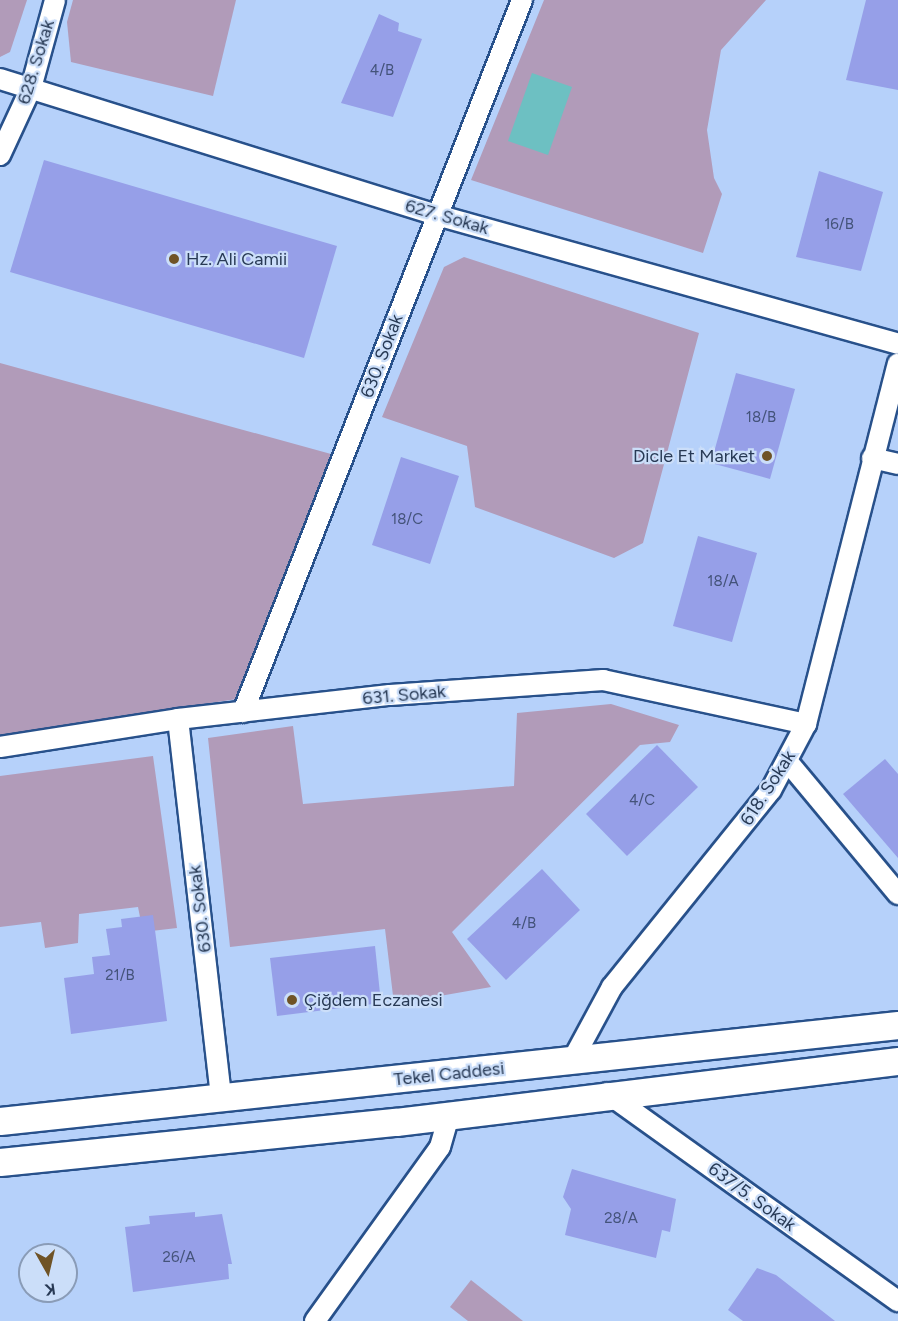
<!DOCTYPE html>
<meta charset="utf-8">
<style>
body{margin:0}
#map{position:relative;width:898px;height:1321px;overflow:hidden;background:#b6d1fa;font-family:Figtree,sans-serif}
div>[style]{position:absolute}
.green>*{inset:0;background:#b19bb9}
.water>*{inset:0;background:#6dc0c2}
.building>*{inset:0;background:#969fe8}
.roads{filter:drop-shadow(2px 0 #28518b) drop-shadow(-2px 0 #28518b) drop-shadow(0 2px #28518b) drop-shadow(0 -2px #28518b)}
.street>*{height:20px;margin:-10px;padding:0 10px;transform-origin:10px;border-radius:10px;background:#fff}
.secondary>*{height:27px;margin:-13.5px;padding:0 13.5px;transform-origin:13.5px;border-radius:13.5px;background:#fff}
.dots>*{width:16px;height:16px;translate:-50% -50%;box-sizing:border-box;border:3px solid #cbdef9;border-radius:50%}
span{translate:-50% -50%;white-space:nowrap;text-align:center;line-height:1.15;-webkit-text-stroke:4.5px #cbdef9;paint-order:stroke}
.number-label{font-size:15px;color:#44537a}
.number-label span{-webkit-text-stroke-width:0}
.street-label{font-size:18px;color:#283a55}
.poi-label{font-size:18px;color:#283a55}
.left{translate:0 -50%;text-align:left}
.right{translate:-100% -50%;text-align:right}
.north{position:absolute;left:18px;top:1243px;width:60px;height:60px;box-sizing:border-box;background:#cbdef9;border:2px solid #8a9cb7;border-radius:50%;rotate:172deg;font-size:16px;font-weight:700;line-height:24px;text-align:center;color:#283a55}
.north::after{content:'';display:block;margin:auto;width:21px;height:27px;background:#6f5326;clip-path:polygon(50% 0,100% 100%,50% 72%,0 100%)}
</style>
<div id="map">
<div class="green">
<div style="clip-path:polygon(0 0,27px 0,10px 52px,0 57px)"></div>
<div style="clip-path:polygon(73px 0,236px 0,213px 96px,71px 62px,67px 22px)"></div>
<div style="clip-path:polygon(544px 0,766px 0,721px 50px,707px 130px,714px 178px,722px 194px,703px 253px,471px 180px)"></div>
<div style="clip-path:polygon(464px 257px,699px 333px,643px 543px,614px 558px,475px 507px,467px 446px,382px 417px,444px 267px)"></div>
<div style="clip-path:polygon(0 363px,331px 454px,237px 699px,0 735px)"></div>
<div style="clip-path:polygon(611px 704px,679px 725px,670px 742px,640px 745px,452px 932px,491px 987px,394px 1004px,385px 929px,230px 947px,208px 738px,293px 726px,303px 804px,514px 786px,517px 713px)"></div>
<div style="clip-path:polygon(153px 756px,177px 928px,143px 932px,138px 907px,79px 914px,78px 943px,45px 948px,41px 922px,0 927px,0 776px)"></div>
<div style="clip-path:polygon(471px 1280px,523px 1321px,468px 1321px,450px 1307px)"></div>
</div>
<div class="water">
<div style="clip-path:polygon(532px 73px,572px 87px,548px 155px,508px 141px)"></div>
</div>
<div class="building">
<div style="clip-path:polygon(866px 0,898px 0,898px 90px,846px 80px)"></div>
<div style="clip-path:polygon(379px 14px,399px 23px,398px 31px,422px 39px,393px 117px,341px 103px)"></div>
<div style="clip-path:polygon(44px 160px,337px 246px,304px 358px,10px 272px)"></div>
<div style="clip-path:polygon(819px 171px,883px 192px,861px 271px,796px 257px)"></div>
<div style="clip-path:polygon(736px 373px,795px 389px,770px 479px,711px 463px)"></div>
<div style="clip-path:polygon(401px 457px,459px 476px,430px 564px,372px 545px)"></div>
<div style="clip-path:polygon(698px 536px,757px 553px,732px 642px,673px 626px)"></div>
<div style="clip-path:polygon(657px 745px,698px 787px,627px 856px,586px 814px)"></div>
<div style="clip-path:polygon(885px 759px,898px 774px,898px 858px,843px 794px)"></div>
<div style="clip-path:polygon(542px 869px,580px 910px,506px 980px,467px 939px)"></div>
<div style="clip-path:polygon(153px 915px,167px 1021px,71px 1034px,64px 978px,94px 974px,92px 957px,110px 955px,106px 929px,122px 927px,121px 919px)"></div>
<div style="clip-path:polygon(375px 946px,381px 1003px,277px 1016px,270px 958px)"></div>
<div style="clip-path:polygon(572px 1169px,676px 1199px,670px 1232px,662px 1230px,656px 1258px,565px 1235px,571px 1209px,563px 1197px)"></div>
<div style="clip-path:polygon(195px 1212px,195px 1217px,222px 1214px,232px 1264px,228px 1264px,229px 1279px,133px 1292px,125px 1227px,150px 1224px,149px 1216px)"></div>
<div style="clip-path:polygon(757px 1268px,776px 1275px,835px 1321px,743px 1321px,728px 1310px)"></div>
</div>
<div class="roads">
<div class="street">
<div style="left:0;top:79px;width:458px;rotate:17.3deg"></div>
<div style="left:437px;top:215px;width:479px;rotate:15.6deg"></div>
<div style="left:0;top:155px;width:74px;rotate:-65.2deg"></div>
<div style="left:31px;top:88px;width:91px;rotate:-74.7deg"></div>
<div style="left:872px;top:458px;width:27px;rotate:13deg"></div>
<div style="left:243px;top:712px;width:765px;rotate:-68.6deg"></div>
<div style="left:178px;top:719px;width:382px;rotate:83.5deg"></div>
<div style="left:0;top:747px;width:180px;rotate:-8.9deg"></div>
<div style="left:178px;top:719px;width:213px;rotate:-6.5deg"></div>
<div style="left:390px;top:695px;width:214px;rotate:-4deg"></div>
<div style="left:603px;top:680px;width:208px;rotate:12.2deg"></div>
<div style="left:788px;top:762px;width:172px;rotate:50.2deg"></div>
<div style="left:572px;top:1061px;width:84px;rotate:-61.6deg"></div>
<div style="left:612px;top:987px;width:253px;rotate:-51.1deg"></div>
<div style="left:771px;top:790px;width:75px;rotate:-62.1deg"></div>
<div style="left:806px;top:724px;width:372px;rotate:-75.7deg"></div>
<div style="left:607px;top:1093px;width:358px;rotate:35.6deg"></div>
<div style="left:315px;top:1321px;width:214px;rotate:-54.3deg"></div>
<div style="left:440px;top:1147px;width:32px;rotate:-74deg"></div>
</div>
<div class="secondary">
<div style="left:0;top:1121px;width:903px;rotate:-6.1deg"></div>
<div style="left:0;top:1162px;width:398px;rotate:-5.8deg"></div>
<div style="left:396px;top:1122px;width:506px;rotate:-6.93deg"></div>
</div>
</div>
<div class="dots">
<div style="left:174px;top:259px;background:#6f5326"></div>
<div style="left:767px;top:456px;background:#6f5326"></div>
<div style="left:292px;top:1000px;background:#6f5326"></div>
</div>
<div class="number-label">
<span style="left:382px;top:71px">4/B</span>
<span style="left:839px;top:225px">16/B</span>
<span style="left:761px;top:418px">18/B</span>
<span style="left:407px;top:520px">18/C</span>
<span style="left:723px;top:582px">18/A</span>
<span style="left:642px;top:801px">4/C</span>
<span style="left:524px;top:924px">4/B</span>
<span style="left:120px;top:976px">21/B</span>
<span style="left:621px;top:1219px">28/A</span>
<span style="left:179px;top:1258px">26/A</span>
</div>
<div class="street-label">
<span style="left:36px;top:62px;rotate:-73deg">628. Sokak</span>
<span style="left:447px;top:217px;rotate:16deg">627. Sokak</span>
<span style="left:382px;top:356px;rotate:-69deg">630. Sokak</span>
<span style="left:404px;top:695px;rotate:-5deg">631. Sokak</span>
<span style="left:768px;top:788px;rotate:-57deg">618. Sokak</span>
<span style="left:200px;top:909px;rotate:-97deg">630. Sokak</span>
<span style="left:449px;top:1074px;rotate:-6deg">Tekel Caddesi</span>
<span style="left:752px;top:1197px;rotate:36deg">637/5. Sokak</span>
</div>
<div class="poi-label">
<span class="left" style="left:186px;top:259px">Hz. Ali Camii</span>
<span class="right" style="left:755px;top:456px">Dicle Et Market</span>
<span class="left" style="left:304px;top:1000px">Çiğdem Eczanesi</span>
</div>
<div class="north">K</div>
</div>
